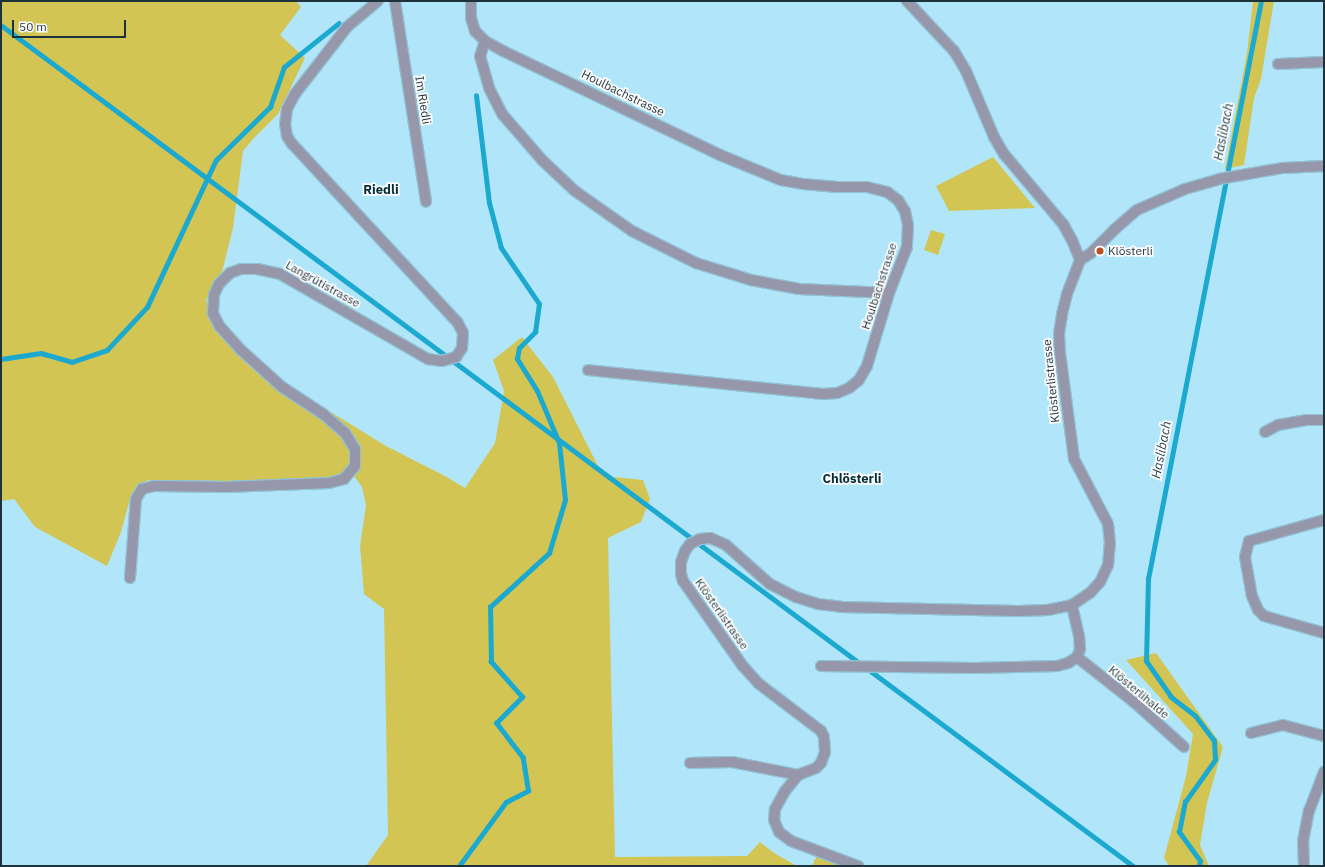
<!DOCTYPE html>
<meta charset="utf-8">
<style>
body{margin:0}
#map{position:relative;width:1325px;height:867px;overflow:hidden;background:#b1e6fa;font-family:"IBM Plex Sans",sans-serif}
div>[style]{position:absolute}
.green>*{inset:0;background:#d2c553}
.stream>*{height:4.5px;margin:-2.25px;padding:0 2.25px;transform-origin:2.25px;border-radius:2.25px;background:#1ba9d0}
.roads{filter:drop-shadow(1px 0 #93c2d4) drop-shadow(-1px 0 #93c2d4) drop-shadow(0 1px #93c2d4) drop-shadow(0 -1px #93c2d4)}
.street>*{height:10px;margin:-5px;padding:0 5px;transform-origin:5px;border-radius:5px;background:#9697aa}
.dots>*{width:11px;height:11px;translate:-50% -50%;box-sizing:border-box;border:2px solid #fdfdfd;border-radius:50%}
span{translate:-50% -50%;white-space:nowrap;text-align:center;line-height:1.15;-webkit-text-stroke:3.5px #fdfdfd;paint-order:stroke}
.street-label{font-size:12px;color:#1d323a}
.poi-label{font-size:12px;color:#1d323a}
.left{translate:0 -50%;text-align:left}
.water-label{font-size:13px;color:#29444e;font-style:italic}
.neighbourhood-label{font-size:13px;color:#052e3b;font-weight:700}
.frame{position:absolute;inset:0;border:2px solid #1d323a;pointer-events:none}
.scale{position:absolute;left:12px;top:20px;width:114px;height:18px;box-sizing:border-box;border:2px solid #1d323a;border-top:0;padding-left:5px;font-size:12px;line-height:14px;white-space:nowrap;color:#1d323a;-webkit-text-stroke:3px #fdfdfd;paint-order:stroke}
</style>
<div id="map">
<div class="green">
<div style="clip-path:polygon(1px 1px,296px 1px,301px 7px,280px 35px,305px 58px,278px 114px,253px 139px,243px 151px,233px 228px,222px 272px,213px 283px,206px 301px,216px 328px,228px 344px,276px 388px,339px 432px,352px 452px,352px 462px,343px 474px,333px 479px,207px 483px,149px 480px,142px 483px,131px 495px,121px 532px,107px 566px,35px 527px,14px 499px,1px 501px)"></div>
<div style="clip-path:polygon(1253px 1px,1274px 1px,1261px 79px,1254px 98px,1244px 165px,1225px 169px,1247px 53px)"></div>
<div style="clip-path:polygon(993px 157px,1035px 208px,949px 211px,936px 186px)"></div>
<div style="clip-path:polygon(931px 230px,945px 234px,938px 255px,924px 250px)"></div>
<div style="clip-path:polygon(522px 337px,553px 377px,598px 466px,613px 477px,643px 480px,650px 499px,641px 522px,608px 538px,615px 857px,747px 856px,760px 842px,774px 853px,797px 866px,366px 866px,388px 835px,384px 609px,364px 594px,360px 546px,366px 505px,362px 487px,354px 476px,359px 467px,359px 449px,356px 441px,347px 430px,321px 406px,386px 446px,445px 476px,465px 488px,495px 443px,504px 391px,493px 360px)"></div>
<div style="clip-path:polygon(1156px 653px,1223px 747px,1207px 803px,1200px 845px,1209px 866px,1169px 866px,1164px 858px,1186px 776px,1193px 734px,1126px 660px)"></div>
<div style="clip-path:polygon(817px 855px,850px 866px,812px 866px)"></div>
</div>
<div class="stream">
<div style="left:1px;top:25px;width:1073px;rotate:36.62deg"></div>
<div style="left:1px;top:359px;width:40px;rotate:-8.5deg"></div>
<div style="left:41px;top:353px;width:32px;rotate:16deg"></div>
<div style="left:72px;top:362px;width:37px;rotate:-19deg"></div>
<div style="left:107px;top:350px;width:59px;rotate:-47.1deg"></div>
<div style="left:147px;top:307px;width:162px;rotate:-64.9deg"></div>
<div style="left:216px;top:160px;width:76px;rotate:-44.5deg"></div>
<div style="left:270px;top:107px;width:42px;rotate:-70.7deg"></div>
<div style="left:284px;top:67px;width:70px;rotate:-38.7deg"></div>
<div style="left:868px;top:669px;width:330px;rotate:36.6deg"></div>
<div style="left:459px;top:866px;width:79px;rotate:-53.7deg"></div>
<div style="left:506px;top:802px;width:25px;rotate:-27deg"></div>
<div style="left:528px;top:791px;width:33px;rotate:-99deg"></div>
<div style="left:523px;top:758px;width:44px;rotate:-127.6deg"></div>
<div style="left:496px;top:723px;width:37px;rotate:-45deg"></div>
<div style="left:522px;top:697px;width:47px;rotate:-131.5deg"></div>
<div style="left:491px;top:662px;width:55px;rotate:-91deg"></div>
<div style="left:490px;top:607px;width:80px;rotate:-42.5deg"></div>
<div style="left:549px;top:553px;width:55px;rotate:-73.2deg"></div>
<div style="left:565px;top:500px;width:57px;rotate:-96deg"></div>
<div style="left:559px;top:443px;width:56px;rotate:-112.9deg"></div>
<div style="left:537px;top:391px;width:38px;rotate:-122deg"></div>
<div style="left:517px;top:359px;width:11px;rotate:-80deg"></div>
<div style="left:519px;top:348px;width:23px;rotate:-45deg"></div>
<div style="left:535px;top:332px;width:28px;rotate:-82deg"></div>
<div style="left:539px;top:304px;width:68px;rotate:-124.2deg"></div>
<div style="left:501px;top:248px;width:47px;rotate:-104.9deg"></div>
<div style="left:489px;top:203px;width:108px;rotate:-96.9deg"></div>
<div style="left:1199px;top:866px;width:5px;rotate:-79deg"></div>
<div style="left:1200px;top:861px;width:36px;rotate:-126deg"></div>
<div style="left:1179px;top:832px;width:31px;rotate:-79deg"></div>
<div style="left:1185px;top:802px;width:52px;rotate:-54.5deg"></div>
<div style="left:1215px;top:760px;width:19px;rotate:-93deg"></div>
<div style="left:1214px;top:741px;width:31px;rotate:-127deg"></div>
<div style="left:1195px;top:716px;width:31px;rotate:-142deg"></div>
<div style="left:1171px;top:697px;width:44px;rotate:-124.8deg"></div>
<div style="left:1146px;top:661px;width:82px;rotate:-88.6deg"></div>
<div style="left:1148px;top:579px;width:589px;rotate:-78.94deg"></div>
</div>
<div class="roads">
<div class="street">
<div style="left:395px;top:1px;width:203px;rotate:81.2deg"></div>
<div style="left:471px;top:1px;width:17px;rotate:90deg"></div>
<div style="left:471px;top:18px;width:14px;rotate:73deg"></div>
<div style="left:475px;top:31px;width:14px;rotate:45deg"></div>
<div style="left:485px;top:41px;width:21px;rotate:29deg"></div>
<div style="left:503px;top:51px;width:241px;rotate:25.6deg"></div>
<div style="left:720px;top:155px;width:66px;rotate:22.3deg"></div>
<div style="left:781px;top:180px;width:22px;rotate:10deg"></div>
<div style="left:803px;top:184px;width:34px;rotate:5deg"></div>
<div style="left:837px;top:187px;width:30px"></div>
<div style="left:867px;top:187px;width:21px;rotate:14deg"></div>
<div style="left:887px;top:192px;width:14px;rotate:36deg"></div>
<div style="left:898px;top:200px;width:13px;rotate:58deg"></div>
<div style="left:905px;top:211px;width:14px;rotate:78deg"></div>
<div style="left:908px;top:225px;width:22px;rotate:93deg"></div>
<div style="left:907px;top:247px;width:49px;rotate:111.4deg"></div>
<div style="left:889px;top:293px;width:76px;rotate:106.8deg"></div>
<div style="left:867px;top:366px;width:16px;rotate:120deg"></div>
<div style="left:859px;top:380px;width:13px;rotate:141deg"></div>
<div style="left:849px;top:388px;width:13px;rotate:157deg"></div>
<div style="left:837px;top:393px;width:14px;rotate:176deg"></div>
<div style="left:823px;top:394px;width:236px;rotate:-174.2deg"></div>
<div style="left:907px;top:1px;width:69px;rotate:46.8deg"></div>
<div style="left:954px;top:51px;width:23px;rotate:59deg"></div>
<div style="left:966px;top:71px;width:72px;rotate:67deg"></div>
<div style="left:994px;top:137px;width:20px;rotate:60deg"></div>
<div style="left:1004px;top:154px;width:92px;rotate:49.9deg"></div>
<div style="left:1063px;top:224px;width:18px;rotate:61deg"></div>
<div style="left:1072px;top:240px;width:22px;rotate:68deg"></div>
<div style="left:485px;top:41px;width:16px;rotate:108deg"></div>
<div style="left:480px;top:56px;width:33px;rotate:74deg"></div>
<div style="left:489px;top:88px;width:30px;rotate:63deg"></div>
<div style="left:503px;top:115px;width:60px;rotate:49.1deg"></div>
<div style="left:542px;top:160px;width:45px;rotate:43.2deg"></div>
<div style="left:575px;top:191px;width:70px;rotate:35.1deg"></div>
<div style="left:632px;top:231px;width:72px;rotate:26.6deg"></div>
<div style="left:696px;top:263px;width:58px;rotate:17.2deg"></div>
<div style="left:751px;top:280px;width:49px;rotate:10.6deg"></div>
<div style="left:799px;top:289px;width:90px;rotate:2.5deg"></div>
<div style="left:1278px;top:64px;width:46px;rotate:-2.5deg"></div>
<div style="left:1265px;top:432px;width:15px;rotate:-28deg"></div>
<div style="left:1278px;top:425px;width:28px;rotate:-10deg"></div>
<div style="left:1306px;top:420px;width:18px"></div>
<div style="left:1324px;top:520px;width:78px;rotate:164.4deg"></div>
<div style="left:1249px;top:541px;width:16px;rotate:104deg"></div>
<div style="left:1245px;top:557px;width:40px;rotate:80deg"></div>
<div style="left:1252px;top:596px;width:15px;rotate:67deg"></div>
<div style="left:1258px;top:610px;width:8px;rotate:45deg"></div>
<div style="left:1264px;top:616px;width:62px;rotate:15.8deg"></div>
<div style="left:130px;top:578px;width:79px;rotate:-85.7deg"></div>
<div style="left:136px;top:499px;width:12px;rotate:-59deg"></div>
<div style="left:142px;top:489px;width:12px;rotate:-14deg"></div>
<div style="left:154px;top:486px;width:72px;rotate:0.8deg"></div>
<div style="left:226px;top:487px;width:103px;rotate:-2.2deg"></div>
<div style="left:329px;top:483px;width:16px;rotate:-15deg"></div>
<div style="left:344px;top:479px;width:17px;rotate:-50deg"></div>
<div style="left:355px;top:466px;width:17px;rotate:-90deg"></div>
<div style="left:355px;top:449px;width:19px;rotate:-122deg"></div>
<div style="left:345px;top:433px;width:29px;rotate:-139deg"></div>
<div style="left:323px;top:414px;width:49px;rotate:-146.6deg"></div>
<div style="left:282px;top:387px;width:55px;rotate:-137.9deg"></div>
<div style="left:241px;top:350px;width:31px;rotate:-132deg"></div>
<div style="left:220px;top:327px;width:16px;rotate:-117deg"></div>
<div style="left:213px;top:313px;width:18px;rotate:-87deg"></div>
<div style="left:214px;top:295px;width:12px;rotate:-66deg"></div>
<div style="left:219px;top:284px;width:16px;rotate:-45deg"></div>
<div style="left:230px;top:273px;width:12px;rotate:-20deg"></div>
<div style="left:241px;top:269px;width:16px"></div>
<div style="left:257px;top:269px;width:24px;rotate:12deg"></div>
<div style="left:280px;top:274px;width:171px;rotate:29.9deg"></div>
<div style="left:428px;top:359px;width:14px;rotate:8deg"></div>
<div style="left:442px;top:361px;width:15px;rotate:-16deg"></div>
<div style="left:456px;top:357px;width:11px;rotate:-56deg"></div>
<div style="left:462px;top:348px;width:15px;rotate:-86deg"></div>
<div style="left:463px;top:333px;width:11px;rotate:-117deg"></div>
<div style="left:458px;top:323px;width:244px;rotate:-132.8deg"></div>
<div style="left:292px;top:144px;width:9px;rotate:-122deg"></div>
<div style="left:287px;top:136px;width:12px;rotate:-99deg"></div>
<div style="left:285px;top:124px;width:15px;rotate:-82deg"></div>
<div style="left:287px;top:109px;width:17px;rotate:-62deg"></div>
<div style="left:295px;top:94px;width:85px;rotate:-52.2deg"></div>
<div style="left:347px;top:27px;width:40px;rotate:-40deg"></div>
<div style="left:1077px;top:657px;width:73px;rotate:38.3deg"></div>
<div style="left:1134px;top:702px;width:67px;rotate:42deg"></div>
<div style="left:821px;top:666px;width:154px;rotate:0.7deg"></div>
<div style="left:975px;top:668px;width:82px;rotate:-1.4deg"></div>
<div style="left:1057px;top:666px;width:11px;rotate:-15deg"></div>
<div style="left:1068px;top:663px;width:11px;rotate:-34deg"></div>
<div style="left:1077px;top:657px;width:9px;rotate:-69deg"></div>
<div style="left:1080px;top:649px;width:13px;rotate:-94deg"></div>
<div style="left:1079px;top:636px;width:32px;rotate:-103deg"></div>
<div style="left:1251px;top:733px;width:33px;rotate:-14deg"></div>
<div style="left:1283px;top:725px;width:42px;rotate:15deg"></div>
<div style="left:690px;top:763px;width:42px;rotate:-1.4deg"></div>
<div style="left:732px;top:762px;width:67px;rotate:11.1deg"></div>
<div style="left:798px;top:775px;width:19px;rotate:-21deg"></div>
<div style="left:816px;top:768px;width:7px;rotate:-45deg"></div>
<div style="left:821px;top:763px;width:12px;rotate:-70deg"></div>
<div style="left:825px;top:752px;width:15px;rotate:-94deg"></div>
<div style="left:824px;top:737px;width:7px;rotate:-117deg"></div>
<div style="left:821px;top:731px;width:78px;rotate:-142.8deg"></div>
<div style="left:759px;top:684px;width:25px;rotate:-132deg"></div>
<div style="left:742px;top:665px;width:103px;rotate:-125.1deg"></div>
<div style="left:683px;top:581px;width:7px;rotate:-106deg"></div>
<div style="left:681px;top:574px;width:12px;rotate:-90deg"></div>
<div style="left:681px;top:562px;width:12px;rotate:-70deg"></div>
<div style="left:685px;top:551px;width:9px;rotate:-54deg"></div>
<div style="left:690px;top:544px;width:11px;rotate:-27deg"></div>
<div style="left:700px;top:539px;width:10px;rotate:-6deg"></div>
<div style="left:710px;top:538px;width:5px;rotate:22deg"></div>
<div style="left:715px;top:540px;width:12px;rotate:24deg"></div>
<div style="left:726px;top:545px;width:59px;rotate:41.6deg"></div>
<div style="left:770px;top:584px;width:29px;rotate:27deg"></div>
<div style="left:796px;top:597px;width:23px;rotate:18deg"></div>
<div style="left:818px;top:604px;width:23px;rotate:7deg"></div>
<div style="left:841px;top:607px;width:177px;rotate:1.3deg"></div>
<div style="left:1018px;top:611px;width:30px;rotate:-2deg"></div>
<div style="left:1048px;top:610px;width:25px;rotate:-12deg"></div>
<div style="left:1072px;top:605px;width:22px;rotate:-34deg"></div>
<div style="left:1090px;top:593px;width:15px;rotate:-48deg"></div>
<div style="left:1100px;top:582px;width:19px;rotate:-65deg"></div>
<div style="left:1108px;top:565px;width:22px;rotate:-85deg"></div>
<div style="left:1110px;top:543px;width:19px;rotate:-96deg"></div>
<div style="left:1108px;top:524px;width:73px;rotate:-117.6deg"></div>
<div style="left:1074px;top:459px;width:107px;rotate:-97.5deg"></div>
<div style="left:1060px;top:353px;width:19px;rotate:-93deg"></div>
<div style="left:1059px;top:334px;width:20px;rotate:-81deg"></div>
<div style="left:1062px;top:314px;width:21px;rotate:-76deg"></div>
<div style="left:1067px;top:294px;width:36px;rotate:-69deg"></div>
<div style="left:1080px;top:260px;width:13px;rotate:-32deg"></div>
<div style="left:1091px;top:253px;width:34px;rotate:-45deg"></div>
<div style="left:1115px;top:229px;width:29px;rotate:-41deg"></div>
<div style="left:1137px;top:210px;width:52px;rotate:-23.6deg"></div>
<div style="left:1185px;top:189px;width:35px;rotate:-16deg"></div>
<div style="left:1219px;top:179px;width:65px;rotate:-9.8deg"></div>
<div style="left:1283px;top:168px;width:41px;rotate:-2.8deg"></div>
<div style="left:798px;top:775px;width:21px;rotate:129deg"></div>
<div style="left:785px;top:791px;width:21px;rotate:119deg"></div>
<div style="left:775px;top:809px;width:11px;rotate:95deg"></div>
<div style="left:774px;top:820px;width:13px;rotate:67deg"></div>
<div style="left:779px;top:832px;width:15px;rotate:37deg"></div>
<div style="left:791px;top:841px;width:72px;rotate:20.5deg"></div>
<div style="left:1304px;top:866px;width:25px;rotate:-92deg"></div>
<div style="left:1303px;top:841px;width:31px;rotate:-79deg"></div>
<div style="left:1309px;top:811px;width:42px;rotate:-69deg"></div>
</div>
</div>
<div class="dots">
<div style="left:1100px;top:251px;background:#b65120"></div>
</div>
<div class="street-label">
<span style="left:623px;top:93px;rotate:26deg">Houlbachstrasse</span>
<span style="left:423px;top:100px;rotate:81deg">Im Riedli</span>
<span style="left:323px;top:284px;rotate:29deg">Langrütistrasse</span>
<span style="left:879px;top:286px;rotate:-72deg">Houlbachstrasse</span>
<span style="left:1051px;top:381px;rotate:-96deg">Klösterlistrasse</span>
<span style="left:722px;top:614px;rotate:55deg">Klösterlistrasse</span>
<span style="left:1139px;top:692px;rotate:40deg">Klösterlihalde</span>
</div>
<div class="poi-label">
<span class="left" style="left:1108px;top:251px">Klösterli</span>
</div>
<div class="water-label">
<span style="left:1224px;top:132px;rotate:-79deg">Haslibach</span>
<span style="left:1162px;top:450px;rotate:-79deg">Haslibach</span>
</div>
<div class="neighbourhood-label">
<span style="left:381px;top:190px">Riedli</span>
<span style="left:852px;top:479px">Chlösterli</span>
</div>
<div class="frame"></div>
<div class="scale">50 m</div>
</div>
